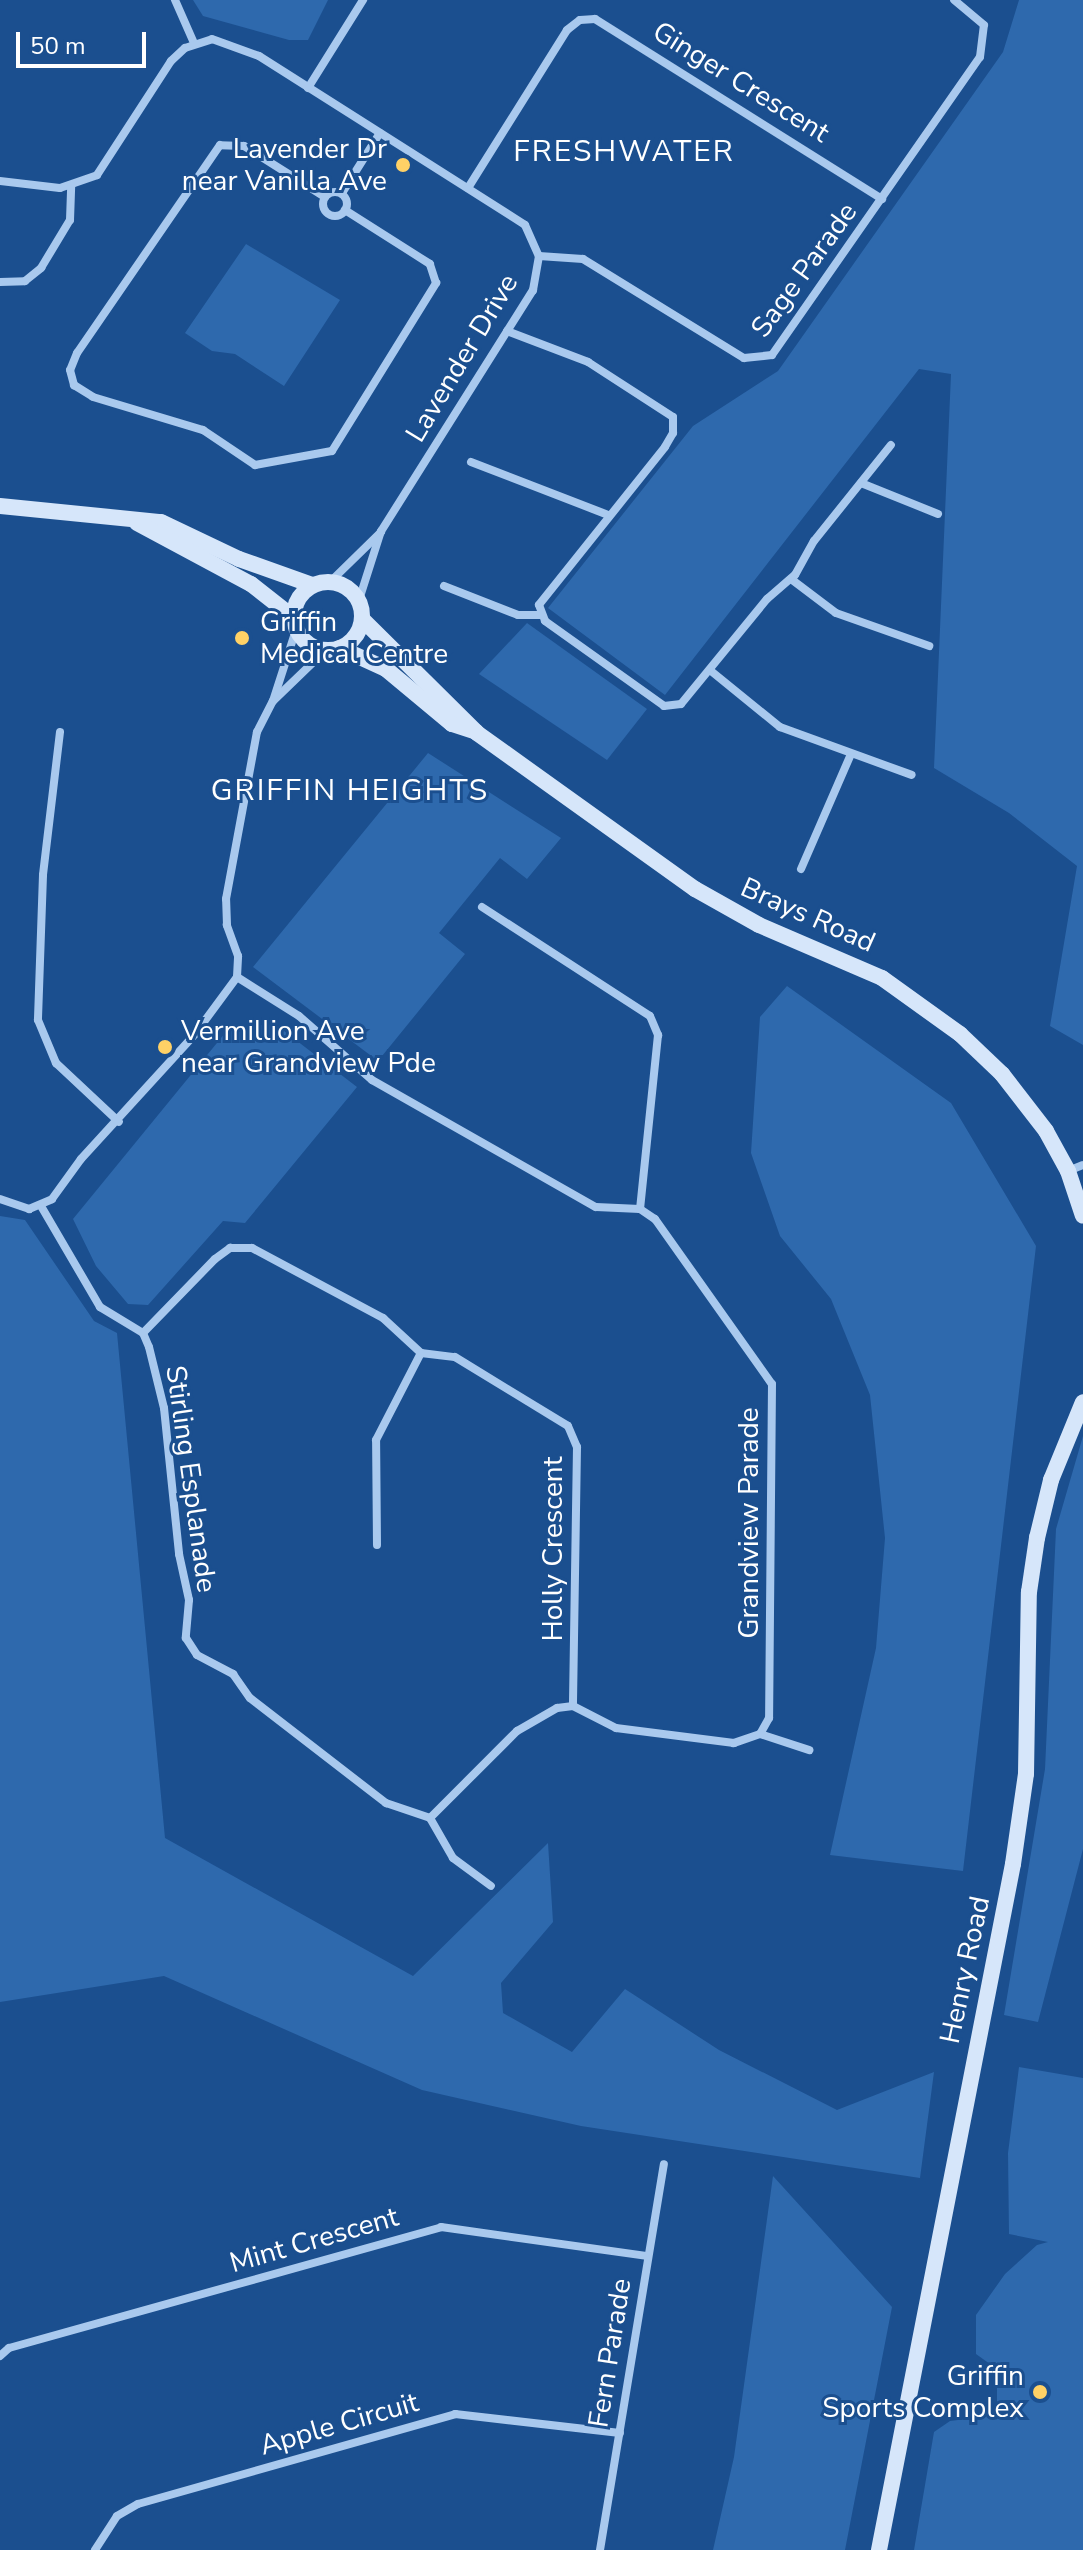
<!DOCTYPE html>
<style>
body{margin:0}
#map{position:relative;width:1083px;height:2550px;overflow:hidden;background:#1b4f8f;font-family:"Nunito Sans",sans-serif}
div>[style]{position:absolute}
.green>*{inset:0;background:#2e69ad}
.street>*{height:8px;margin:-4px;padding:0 4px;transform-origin:4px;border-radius:4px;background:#a9c9ee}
.street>.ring{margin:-4px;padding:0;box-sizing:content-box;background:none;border:8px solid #a9c9ee;border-radius:50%}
.secondary>*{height:16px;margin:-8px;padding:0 8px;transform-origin:8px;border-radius:8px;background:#d6e6fa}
.secondary>.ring{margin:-8px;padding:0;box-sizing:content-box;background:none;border:16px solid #d6e6fa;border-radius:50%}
.dots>*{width:22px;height:22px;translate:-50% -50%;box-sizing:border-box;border:4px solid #1b4f8f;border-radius:50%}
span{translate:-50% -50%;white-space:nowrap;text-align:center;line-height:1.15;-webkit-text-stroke:6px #1b4f8f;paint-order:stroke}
.street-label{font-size:28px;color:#fff}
.poi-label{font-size:28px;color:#fff}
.right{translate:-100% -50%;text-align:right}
.left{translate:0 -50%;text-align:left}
.neighbourhood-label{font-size:30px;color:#fff;letter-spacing:2px}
.scale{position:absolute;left:16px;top:32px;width:130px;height:36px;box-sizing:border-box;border:4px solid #fff;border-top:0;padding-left:10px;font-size:24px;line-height:28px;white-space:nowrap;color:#fff;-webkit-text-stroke:6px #1b4f8f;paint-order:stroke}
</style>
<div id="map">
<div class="green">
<div style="clip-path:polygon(193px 0,328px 0,308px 40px,289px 40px,203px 16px)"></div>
<div style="clip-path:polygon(1019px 0,1083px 0,1083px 1045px,1050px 1026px,1077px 866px,1009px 813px,934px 768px,951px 374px,919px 369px,665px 695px,548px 608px,693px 426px,778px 371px,1003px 52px)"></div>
<div style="clip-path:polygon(246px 244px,340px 300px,284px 386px,235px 354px,212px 351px,185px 333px)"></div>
<div style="clip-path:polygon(527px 623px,647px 709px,607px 760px,479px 674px)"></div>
<div style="clip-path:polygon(428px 753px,561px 838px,527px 879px,500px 858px,439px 933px,465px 954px,378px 1061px,253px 967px)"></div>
<div style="clip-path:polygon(787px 986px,951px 1103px,1036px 1246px,963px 1871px,830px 1855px,876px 1648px,885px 1538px,870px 1395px,831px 1299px,780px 1236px,751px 1153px,760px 1017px)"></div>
<div style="clip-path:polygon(275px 1024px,357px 1087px,245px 1223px,223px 1221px,148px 1305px,128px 1304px,96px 1266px,73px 1219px,230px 1027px)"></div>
<div style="clip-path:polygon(0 1216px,25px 1220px,94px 1321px,117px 1333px,165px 1838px,413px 1976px,548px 1843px,553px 1922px,501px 1983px,503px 2013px,572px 2052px,625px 1989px,719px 2050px,837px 2110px,934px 2072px,920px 2178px,581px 2126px,422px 2090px,164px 1976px,0 2002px)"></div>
<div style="clip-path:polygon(1083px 1436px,1083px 1849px,1038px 2022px,1004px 2015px,1045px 1769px,1056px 1529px)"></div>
<div style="clip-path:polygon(1019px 2067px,1083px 2078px,1083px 2550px,914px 2550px,934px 2432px,950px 2421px,997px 2415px,997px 2369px,976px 2354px,976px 2315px,1005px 2274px,1037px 2245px,1048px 2242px,1009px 2234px,1008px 2153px)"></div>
<div style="clip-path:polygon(773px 2176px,892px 2307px,845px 2550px,713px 2550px,734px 2457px)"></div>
</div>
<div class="street">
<div style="left:175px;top:0;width:47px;rotate:66.2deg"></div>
<div style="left:308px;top:88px;width:104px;rotate:-58deg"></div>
<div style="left:0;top:181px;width:60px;rotate:6.7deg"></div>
<div style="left:60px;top:188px;width:39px;rotate:-19deg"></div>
<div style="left:97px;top:175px;width:136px;rotate:-57deg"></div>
<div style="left:171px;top:61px;width:19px;rotate:-43deg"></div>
<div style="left:185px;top:48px;width:28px;rotate:-18deg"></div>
<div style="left:212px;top:39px;width:50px;rotate:19.9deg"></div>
<div style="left:259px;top:56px;width:315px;rotate:32.4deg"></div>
<div style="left:525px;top:225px;width:34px;rotate:66deg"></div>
<div style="left:539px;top:256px;width:35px;rotate:100deg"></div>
<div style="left:533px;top:290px;width:285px;rotate:122.2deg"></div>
<div style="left:381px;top:531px;width:72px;rotate:107.7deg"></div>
<div style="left:468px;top:188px;width:186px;rotate:-57.9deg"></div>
<div style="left:567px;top:30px;width:16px;rotate:-38deg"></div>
<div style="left:580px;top:20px;width:15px;rotate:-4deg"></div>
<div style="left:595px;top:19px;width:339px;rotate:32.1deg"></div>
<div class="ring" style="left:323px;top:192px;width:16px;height:16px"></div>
<div style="left:342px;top:193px;width:71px;rotate:-57.7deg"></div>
<div style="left:325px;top:197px;width:96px;rotate:-147.8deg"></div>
<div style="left:244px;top:146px;width:24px;rotate:-178deg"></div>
<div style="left:220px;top:145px;width:252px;rotate:124.5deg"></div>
<div style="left:77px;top:353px;width:18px;rotate:112deg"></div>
<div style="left:70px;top:370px;width:16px;rotate:75deg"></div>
<div style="left:74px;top:385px;width:22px;rotate:32deg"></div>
<div style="left:93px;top:397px;width:115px;rotate:16.7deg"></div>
<div style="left:203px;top:430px;width:63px;rotate:33.9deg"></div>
<div style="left:255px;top:465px;width:78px;rotate:-10.3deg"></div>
<div style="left:332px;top:451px;width:198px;rotate:-58.2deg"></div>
<div style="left:436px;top:283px;width:20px;rotate:-108deg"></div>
<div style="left:430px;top:264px;width:101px;rotate:-147.6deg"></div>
<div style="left:539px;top:256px;width:44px;rotate:3.9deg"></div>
<div style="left:583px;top:259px;width:189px;rotate:31.6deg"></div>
<div style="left:744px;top:358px;width:28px;rotate:-6deg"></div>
<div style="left:772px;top:355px;width:363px;rotate:-55.1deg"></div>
<div style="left:980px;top:57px;width:32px;rotate:-83deg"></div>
<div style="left:984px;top:25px;width:39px;rotate:-140deg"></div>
<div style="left:0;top:282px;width:25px;rotate:-2deg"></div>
<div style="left:25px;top:281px;width:21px;rotate:-39deg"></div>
<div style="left:41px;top:268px;width:56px;rotate:-58.9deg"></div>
<div style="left:70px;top:220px;width:34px;rotate:-88deg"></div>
<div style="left:507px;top:331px;width:87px;rotate:20.9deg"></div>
<div style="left:588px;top:362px;width:101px;rotate:32.9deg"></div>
<div style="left:673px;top:417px;width:16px;rotate:90deg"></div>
<div style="left:673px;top:433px;width:16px;rotate:120deg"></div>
<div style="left:665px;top:447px;width:202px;rotate:128.6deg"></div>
<div style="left:539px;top:605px;width:17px;rotate:69deg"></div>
<div style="left:545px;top:621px;width:146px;rotate:35.5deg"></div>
<div style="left:664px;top:706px;width:17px;rotate:-7deg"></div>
<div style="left:681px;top:704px;width:136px;rotate:-50.7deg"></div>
<div style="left:767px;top:599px;width:37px;rotate:-41deg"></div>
<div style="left:795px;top:575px;width:39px;rotate:-61deg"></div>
<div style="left:814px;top:541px;width:123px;rotate:-51.3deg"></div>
<div style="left:471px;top:462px;width:147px;rotate:21.1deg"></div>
<div style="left:861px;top:483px;width:83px;rotate:21.9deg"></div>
<div style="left:791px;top:579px;width:56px;rotate:37.1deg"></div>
<div style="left:836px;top:613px;width:99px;rotate:19.5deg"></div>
<div style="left:331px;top:581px;width:70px;rotate:-44.4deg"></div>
<div style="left:444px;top:586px;width:79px;rotate:21.4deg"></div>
<div style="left:518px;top:615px;width:22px"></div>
<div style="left:711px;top:671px;width:89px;rotate:39.1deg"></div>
<div style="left:780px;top:727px;width:140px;rotate:20deg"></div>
<div style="left:273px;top:701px;width:75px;rotate:-72.1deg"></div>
<div style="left:60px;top:732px;width:144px;rotate:96.8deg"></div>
<div style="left:43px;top:875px;width:145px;rotate:92deg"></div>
<div style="left:38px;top:1020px;width:47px;rotate:67.3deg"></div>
<div style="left:56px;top:1063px;width:86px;rotate:43.1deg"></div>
<div style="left:801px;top:869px;width:125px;rotate:-66.5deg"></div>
<div style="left:482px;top:907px;width:200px;rotate:33deg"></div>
<div style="left:650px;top:1016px;width:21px;rotate:67deg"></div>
<div style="left:658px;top:1035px;width:175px;rotate:95.9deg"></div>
<div style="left:237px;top:977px;width:73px;rotate:32.2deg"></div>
<div style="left:299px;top:1016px;width:97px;rotate:41.2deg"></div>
<div style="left:372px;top:1080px;width:257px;rotate:29.6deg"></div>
<div style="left:596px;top:1207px;width:44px;rotate:2.6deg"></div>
<div style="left:640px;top:1209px;width:18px;rotate:34deg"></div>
<div style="left:655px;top:1219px;width:202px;rotate:54.7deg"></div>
<div style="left:772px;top:1384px;width:334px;rotate:90.5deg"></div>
<div style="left:769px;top:1718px;width:18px;rotate:119deg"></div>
<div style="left:760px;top:1734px;width:28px;rotate:161deg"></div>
<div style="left:734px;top:1743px;width:119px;rotate:-172.8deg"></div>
<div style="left:616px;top:1728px;width:48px;rotate:-152.9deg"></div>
<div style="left:573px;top:1706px;width:16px;rotate:173deg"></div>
<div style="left:557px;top:1708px;width:46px;rotate:150.1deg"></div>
<div style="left:517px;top:1731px;width:123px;rotate:135deg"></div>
<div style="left:1068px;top:1171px;width:16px;rotate:-22deg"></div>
<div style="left:0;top:1199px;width:31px;rotate:19deg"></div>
<div style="left:29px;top:1209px;width:25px;rotate:-23deg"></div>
<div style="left:52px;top:1199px;width:49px;rotate:-54.1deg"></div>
<div style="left:81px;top:1159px;width:169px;rotate:-47.6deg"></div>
<div style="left:195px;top:1034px;width:71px;rotate:-53.6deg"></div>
<div style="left:237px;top:977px;width:21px;rotate:-87deg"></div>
<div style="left:238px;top:956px;width:33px;rotate:-110deg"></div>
<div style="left:227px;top:925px;width:26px;rotate:-92deg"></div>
<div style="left:226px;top:899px;width:170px;rotate:-79.5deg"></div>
<div style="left:257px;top:732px;width:35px;rotate:-63deg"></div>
<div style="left:273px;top:701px;width:74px;rotate:-43.9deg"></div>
<div style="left:41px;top:1206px;width:117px;rotate:59.7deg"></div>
<div style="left:100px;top:1307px;width:50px;rotate:31.2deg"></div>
<div style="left:143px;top:1333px;width:15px;rotate:67deg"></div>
<div style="left:149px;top:1347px;width:63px;rotate:76.2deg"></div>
<div style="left:164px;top:1408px;width:147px;rotate:84.1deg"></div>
<div style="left:179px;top:1554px;width:47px;rotate:77.7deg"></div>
<div style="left:189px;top:1600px;width:38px;rotate:95deg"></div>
<div style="left:186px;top:1638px;width:20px;rotate:57deg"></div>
<div style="left:197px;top:1655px;width:41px;rotate:27.8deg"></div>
<div style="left:233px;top:1674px;width:29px;rotate:55deg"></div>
<div style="left:250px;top:1698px;width:172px;rotate:37.7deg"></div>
<div style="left:386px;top:1803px;width:46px;rotate:18.8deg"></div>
<div style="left:430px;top:1818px;width:46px;rotate:60.1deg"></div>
<div style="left:453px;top:1858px;width:47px;rotate:36.4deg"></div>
<div style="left:143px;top:1333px;width:103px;rotate:-45.8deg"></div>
<div style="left:215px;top:1259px;width:19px;rotate:-36deg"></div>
<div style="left:230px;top:1248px;width:22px"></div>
<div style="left:252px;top:1248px;width:149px;rotate:28.1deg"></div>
<div style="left:383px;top:1318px;width:52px;rotate:42.6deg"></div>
<div style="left:421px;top:1353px;width:34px;rotate:7deg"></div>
<div style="left:455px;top:1357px;width:132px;rotate:31.4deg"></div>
<div style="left:568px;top:1426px;width:23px;rotate:67deg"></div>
<div style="left:577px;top:1447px;width:259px;rotate:90.9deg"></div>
<div style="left:377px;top:1545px;width:105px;rotate:-90.5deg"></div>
<div style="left:376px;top:1440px;width:98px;rotate:-62.7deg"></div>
<div style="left:760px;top:1734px;width:52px;rotate:18.1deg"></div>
<div style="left:0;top:2356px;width:12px;rotate:-42deg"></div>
<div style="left:9px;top:2348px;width:449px;rotate:-15.6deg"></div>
<div style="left:441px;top:2227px;width:209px;rotate:8deg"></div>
<div style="left:95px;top:2550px;width:40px;rotate:-57.1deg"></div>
<div style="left:117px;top:2516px;width:24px;rotate:-30deg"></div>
<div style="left:138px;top:2504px;width:330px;rotate:-15.8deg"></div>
<div style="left:455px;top:2414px;width:166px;rotate:6.6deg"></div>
<div style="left:600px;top:2550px;width:391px;rotate:-80.6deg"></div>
</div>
<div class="secondary">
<div style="left:0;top:506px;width:162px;rotate:5.7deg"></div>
<div style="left:161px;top:522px;width:86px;rotate:25.4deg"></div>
<div style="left:239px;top:559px;width:77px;rotate:19.6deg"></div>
<div style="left:137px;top:523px;width:129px;rotate:28.2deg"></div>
<div style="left:251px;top:584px;width:53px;rotate:38.2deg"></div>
<div class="ring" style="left:294px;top:582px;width:52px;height:52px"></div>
<div style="left:362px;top:619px;width:162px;rotate:44.7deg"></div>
<div style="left:477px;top:733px;width:268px;rotate:35.6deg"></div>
<div style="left:695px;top:889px;width:73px;rotate:29.4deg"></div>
<div style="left:759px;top:925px;width:134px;rotate:23.3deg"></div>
<div style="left:882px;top:978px;width:96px;rotate:35.7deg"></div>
<div style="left:960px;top:1034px;width:58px;rotate:43.6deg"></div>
<div style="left:1002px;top:1074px;width:72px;rotate:52.3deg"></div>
<div style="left:1046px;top:1131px;width:46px;rotate:61.2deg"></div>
<div style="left:1068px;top:1171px;width:47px;rotate:71.6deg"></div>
<div style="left:340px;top:648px;width:51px;rotate:24.5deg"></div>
<div style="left:386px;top:669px;width:86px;rotate:39.8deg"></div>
<div style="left:452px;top:724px;width:25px;rotate:18deg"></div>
<div style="left:879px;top:2550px;width:699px;rotate:-78.95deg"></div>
<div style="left:1013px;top:1864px;width:91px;rotate:-81.8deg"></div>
<div style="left:1026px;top:1774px;width:182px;rotate:-89.1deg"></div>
<div style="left:1029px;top:1592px;width:55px;rotate:-81.6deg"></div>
<div style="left:1037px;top:1538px;width:60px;rotate:-76.4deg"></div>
<div style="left:1051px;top:1480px;width:84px;rotate:-67.7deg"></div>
</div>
<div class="dots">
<div style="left:403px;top:165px;background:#ffd166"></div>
<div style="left:242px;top:638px;background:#ffd166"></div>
<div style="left:165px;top:1047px;background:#ffd166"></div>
<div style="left:1040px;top:2392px;background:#ffd166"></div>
</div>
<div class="street-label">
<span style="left:741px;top:82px;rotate:32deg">Ginger Crescent</span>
<span style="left:804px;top:270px;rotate:-54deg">Sage Parade</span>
<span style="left:462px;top:358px;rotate:-59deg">Lavender Drive</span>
<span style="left:808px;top:915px;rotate:24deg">Brays Road</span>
<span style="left:191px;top:1479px;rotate:82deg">Stirling Esplanade</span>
<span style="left:749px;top:1523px;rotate:-90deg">Grandview Parade</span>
<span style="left:553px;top:1549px;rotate:-90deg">Holly Crescent</span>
<span style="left:965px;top:1970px;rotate:-78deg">Henry Road</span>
<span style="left:314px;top:2240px;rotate:-16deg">Mint Crescent</span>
<span style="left:610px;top:2353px;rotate:-81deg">Fern Parade</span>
<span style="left:339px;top:2424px;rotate:-16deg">Apple Circuit</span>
</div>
<div class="poi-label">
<span class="right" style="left:387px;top:165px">Lavender Dr<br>near Vanilla Ave</span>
<span class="left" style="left:260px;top:638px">Griffin<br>Medical Centre</span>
<span class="left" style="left:181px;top:1047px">Vermillion Ave<br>near Grandview Pde</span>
<span class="right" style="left:1024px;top:2392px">Griffin<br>Sports Complex</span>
</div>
<div class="neighbourhood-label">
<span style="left:624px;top:152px">FRESHWATER</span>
<span style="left:350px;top:791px">GRIFFIN HEIGHTS</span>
</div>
<div class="scale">50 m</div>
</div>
